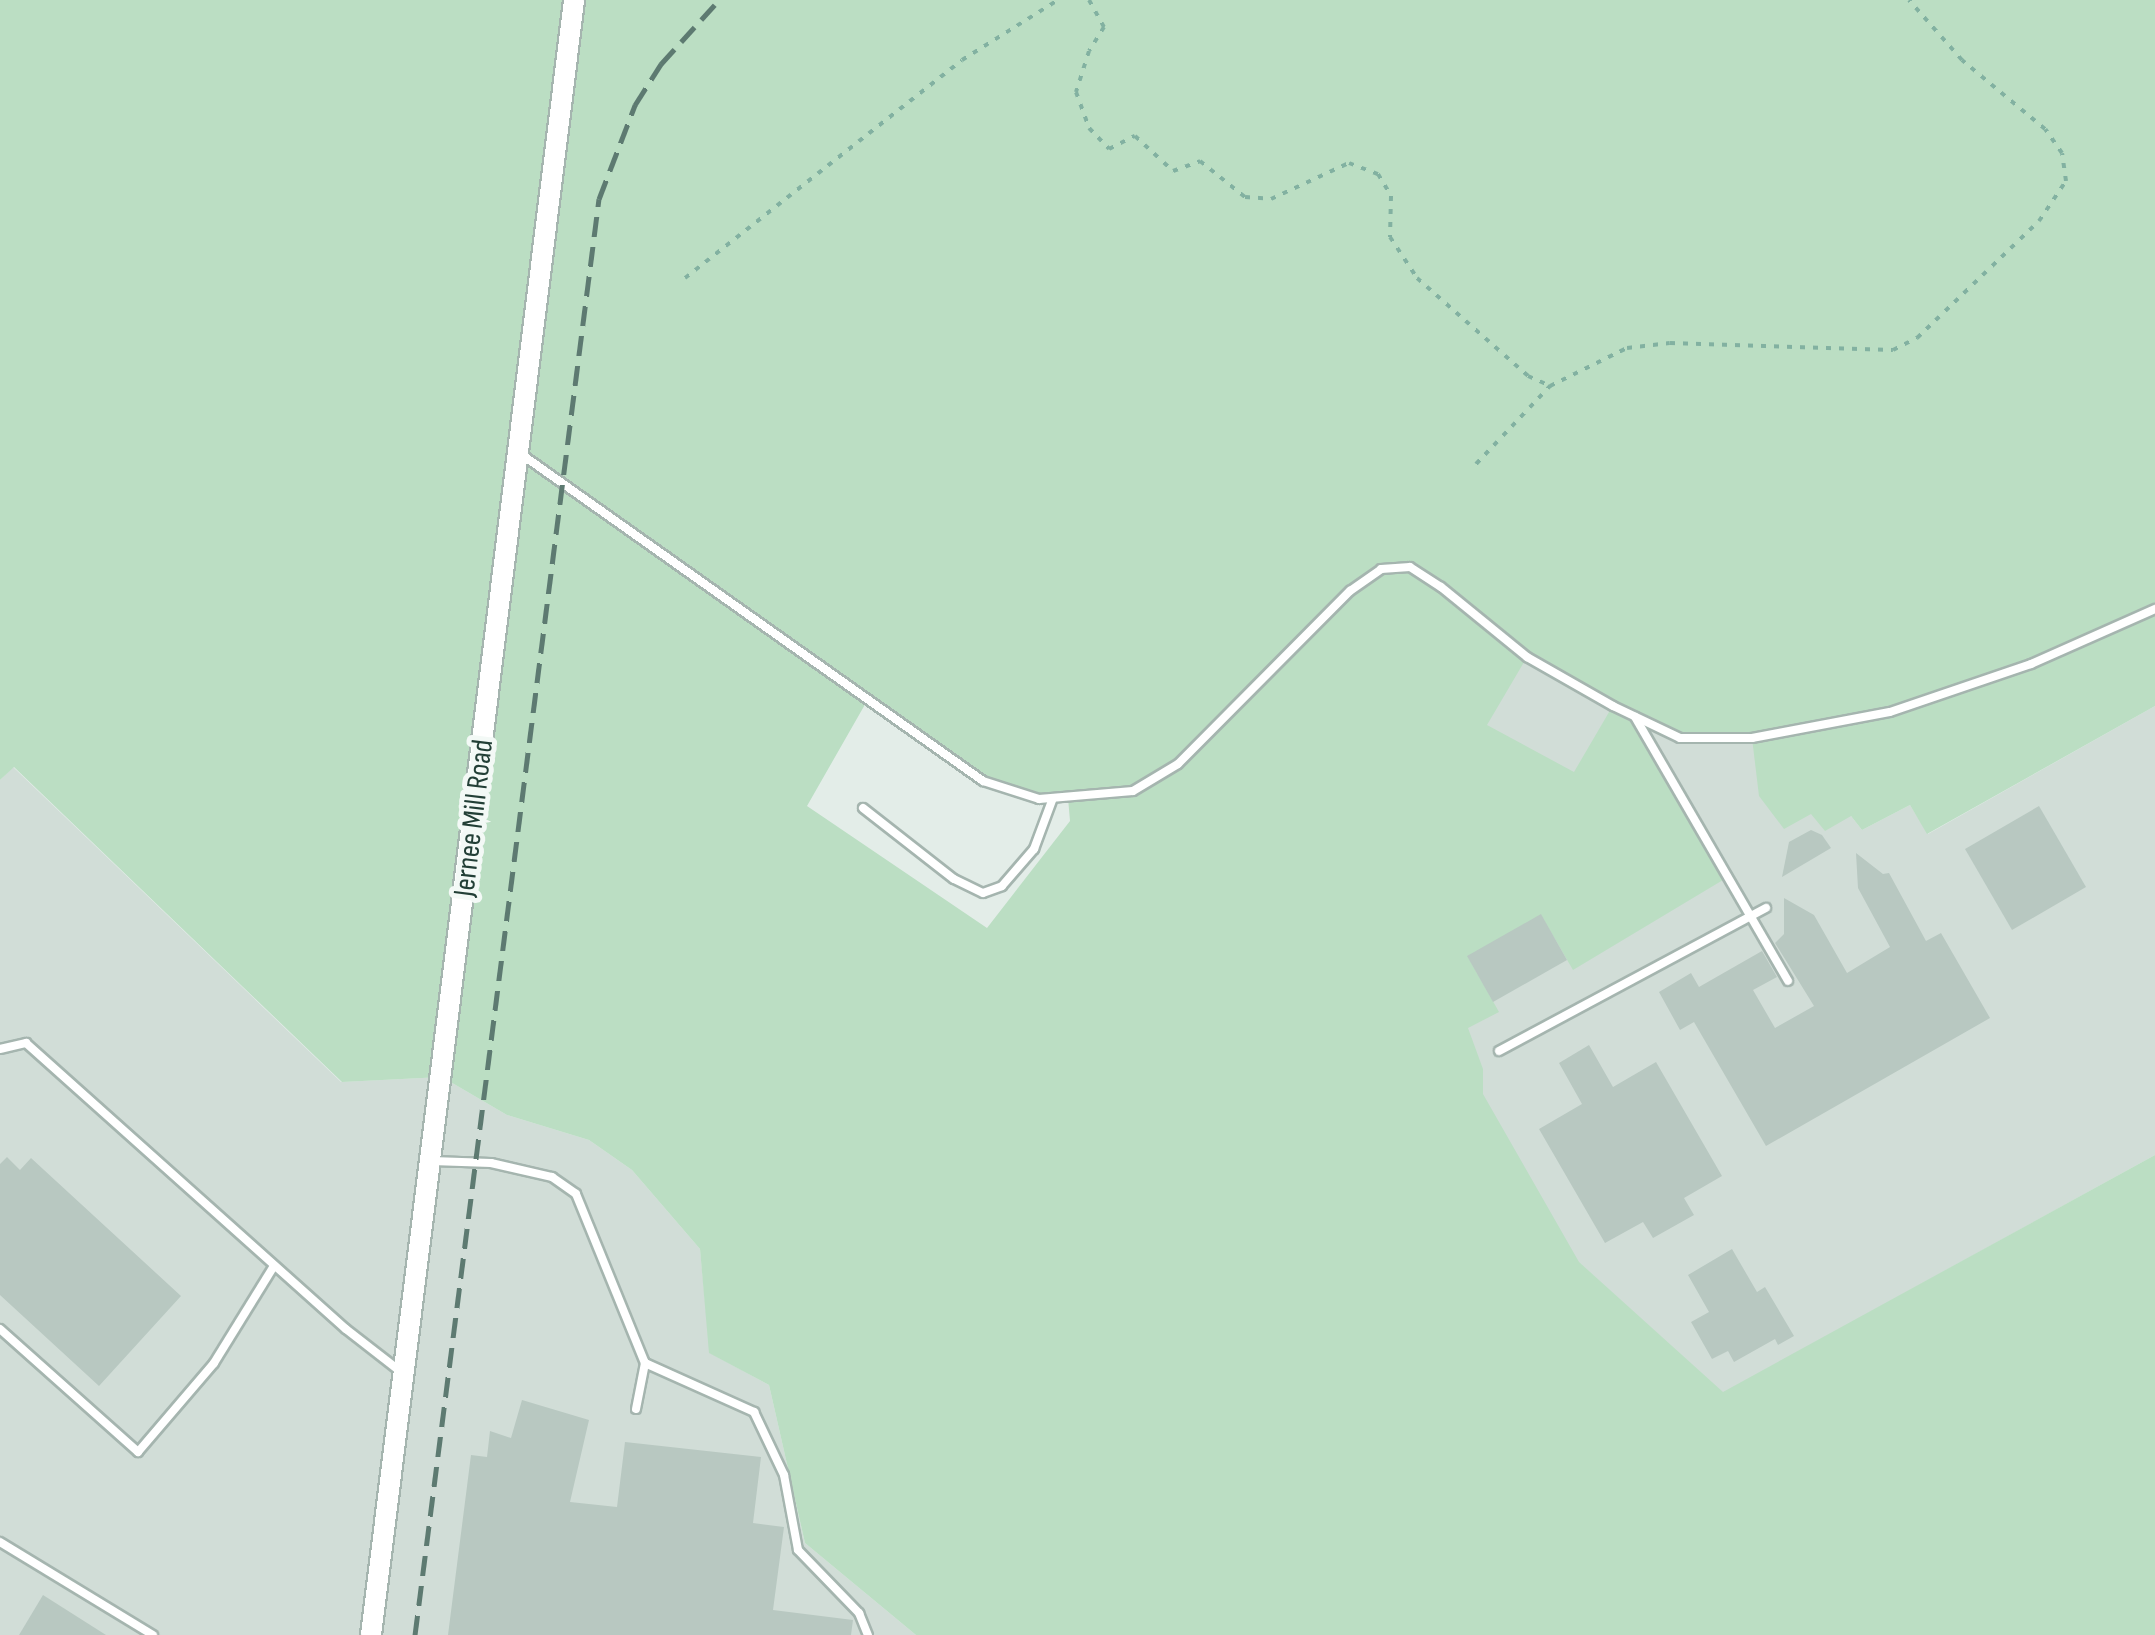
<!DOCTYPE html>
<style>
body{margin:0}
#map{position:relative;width:2155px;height:1635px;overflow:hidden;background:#e3ede8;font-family:"Sofia Sans Condensed",sans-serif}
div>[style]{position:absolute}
.built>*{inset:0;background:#d1ddd7}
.green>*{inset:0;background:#bbdec3}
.building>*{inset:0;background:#b8c8c1}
.path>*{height:4px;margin-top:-2px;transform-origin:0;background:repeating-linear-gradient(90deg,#82b1a1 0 5px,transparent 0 13px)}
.roads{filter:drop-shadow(2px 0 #a5b5af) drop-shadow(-2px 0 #a5b5af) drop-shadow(0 2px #a5b5af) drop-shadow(0 -2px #a5b5af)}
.service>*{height:8px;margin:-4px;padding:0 4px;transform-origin:4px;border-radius:4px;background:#fff}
.tertiary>*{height:20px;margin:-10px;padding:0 10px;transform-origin:10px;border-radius:10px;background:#fff}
.rail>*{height:5px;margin-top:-2.5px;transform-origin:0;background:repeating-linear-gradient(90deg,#5d7a71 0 20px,transparent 0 30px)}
span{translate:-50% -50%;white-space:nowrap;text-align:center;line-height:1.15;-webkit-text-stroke:10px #f3f9f6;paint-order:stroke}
.street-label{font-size:30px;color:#223f36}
</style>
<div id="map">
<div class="built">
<div style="clip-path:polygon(1500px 635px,1752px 738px,1811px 814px,1851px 816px,1862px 830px,1910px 805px,1928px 834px,2155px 706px,2155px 1155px,1723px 1393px,1418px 1117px)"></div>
<div style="clip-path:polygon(13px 767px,341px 1082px,442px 1077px,507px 1115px,589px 1140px,632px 1170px,700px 1249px,710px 1353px,769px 1385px,805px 1543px,916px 1635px,0 1635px,0 780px)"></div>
</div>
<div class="green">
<div style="clip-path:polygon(evenodd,0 0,2155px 0,2155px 706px,1927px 834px,1910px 805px,1862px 830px,1851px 816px,1825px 831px,1811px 814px,1784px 829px,1759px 796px,1752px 738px,1680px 738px,1637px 718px,1728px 877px,1573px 970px,1541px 915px,1468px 957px,1499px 1012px,1468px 1028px,1483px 1069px,1483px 1094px,1579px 1262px,1723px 1392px,2155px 1155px,2155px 1635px,916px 1635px,805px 1543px,769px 1385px,709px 1353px,700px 1249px,632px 1170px,589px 1140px,507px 1115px,442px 1077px,342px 1082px,14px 767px,0 780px,0 0,1527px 657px,1612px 707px,1574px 772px,1487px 725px,1527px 657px,0 0,867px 701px,983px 781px,1039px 799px,1068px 798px,1070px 821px,987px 928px,807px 806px,867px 701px)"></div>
</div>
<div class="building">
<div style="clip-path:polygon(2039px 806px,2086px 887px,2012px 930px,1965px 849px)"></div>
<div style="clip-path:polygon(1811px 830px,1822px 835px,1831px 848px,1782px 877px,1789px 842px)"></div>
<div style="clip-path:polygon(1856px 853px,1883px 874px,1889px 873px,1926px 941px,1941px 933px,1990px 1018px,1766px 1146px,1694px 1022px,1680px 1030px,1659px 992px,1691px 973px,1699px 987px,1762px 951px,1777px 977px,1753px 990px,1775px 1028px,1814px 1006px,1775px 943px,1784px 934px,1784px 898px,1814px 915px,1847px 973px,1890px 947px,1858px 888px)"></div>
<div style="clip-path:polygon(1541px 914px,1567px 960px,1493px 1002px,1467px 956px)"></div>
<div style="clip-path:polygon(1589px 1045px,1613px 1087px,1656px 1062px,1722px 1176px,1684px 1198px,1694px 1215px,1653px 1238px,1643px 1222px,1605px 1243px,1539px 1129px,1582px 1104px,1559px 1063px)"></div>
<div style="clip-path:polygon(7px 1157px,20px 1170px,31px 1158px,181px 1296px,99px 1386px,0 1295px,0 1164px)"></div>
<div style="clip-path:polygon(1732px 1249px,1757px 1292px,1765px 1287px,1794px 1336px,1778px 1345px,1775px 1339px,1734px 1362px,1728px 1351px,1712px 1359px,1691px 1322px,1709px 1312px,1688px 1275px)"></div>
<div style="clip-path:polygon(522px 1400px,589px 1420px,570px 1502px,617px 1507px,625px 1442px,761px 1457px,753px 1523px,784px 1527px,773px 1610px,853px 1620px,851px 1635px,448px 1635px,471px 1455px,487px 1457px,490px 1431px,511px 1438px)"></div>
<div style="clip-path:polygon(43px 1595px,106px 1635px,19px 1635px)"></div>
</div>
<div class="path">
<div style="left:1089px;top:0;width:31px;rotate:61deg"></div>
<div style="left:1104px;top:27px;width:28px;rotate:122deg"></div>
<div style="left:1089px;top:51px;width:43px;rotate:107.6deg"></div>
<div style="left:1076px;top:92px;width:38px;rotate:70deg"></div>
<div style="left:1089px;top:128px;width:29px;rotate:46deg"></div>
<div style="left:1109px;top:149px;width:29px;rotate:-27deg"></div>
<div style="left:1135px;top:136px;width:52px;rotate:42.6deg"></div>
<div style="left:1173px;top:171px;width:29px;rotate:-20deg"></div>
<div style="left:1200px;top:161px;width:58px;rotate:38.7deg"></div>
<div style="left:1245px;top:197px;width:26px;rotate:4deg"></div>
<div style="left:1271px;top:199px;width:86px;rotate:-24.8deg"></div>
<div style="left:1349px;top:163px;width:31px;rotate:21deg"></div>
<div style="left:1378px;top:174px;width:26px;rotate:59deg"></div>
<div style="left:1391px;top:196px;width:41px;rotate:91.4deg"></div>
<div style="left:1390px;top:237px;width:49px;rotate:56.6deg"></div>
<div style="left:1417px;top:278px;width:148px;rotate:41.4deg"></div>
<div style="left:1528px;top:376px;width:24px;rotate:24deg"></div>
<div style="left:685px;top:278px;width:352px;rotate:-38.2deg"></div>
<div style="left:962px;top:60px;width:113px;rotate:-32deg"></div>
<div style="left:1476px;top:464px;width:108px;rotate:-46.5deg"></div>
<div style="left:1550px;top:386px;width:86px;rotate:-26.3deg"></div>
<div style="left:1627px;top:348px;width:43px;rotate:-6.6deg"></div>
<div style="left:1670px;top:343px;width:223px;rotate:1.8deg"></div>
<div style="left:1893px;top:350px;width:27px;rotate:-27deg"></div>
<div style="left:1917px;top:338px;width:169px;rotate:-43.8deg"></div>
<div style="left:2039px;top:221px;width:48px;rotate:-56deg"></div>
<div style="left:2066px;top:181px;width:28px;rotate:-98deg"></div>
<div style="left:2062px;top:153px;width:29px;rotate:-125deg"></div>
<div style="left:2045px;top:129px;width:108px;rotate:-140.3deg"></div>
<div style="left:1962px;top:60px;width:80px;rotate:-131.5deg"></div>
</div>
<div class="roads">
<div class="service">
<div style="left:521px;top:454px;width:566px;rotate:35.29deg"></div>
<div style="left:983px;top:781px;width:59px;rotate:17.8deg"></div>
<div style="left:1039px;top:799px;width:94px;rotate:-4.9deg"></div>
<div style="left:1133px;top:791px;width:52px;rotate:-31deg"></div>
<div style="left:1178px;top:764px;width:244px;rotate:-45.2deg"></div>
<div style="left:1350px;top:591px;width:38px;rotate:-35deg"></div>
<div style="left:1381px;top:569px;width:29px;rotate:-4deg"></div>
<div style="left:1410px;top:567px;width:37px;rotate:33deg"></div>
<div style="left:1441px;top:587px;width:111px;rotate:39.1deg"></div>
<div style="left:1527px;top:657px;width:99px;rotate:29.7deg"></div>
<div style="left:1613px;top:706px;width:74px;rotate:25.5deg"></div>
<div style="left:1680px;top:738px;width:72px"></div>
<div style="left:1752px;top:738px;width:140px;rotate:-10.7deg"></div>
<div style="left:1890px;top:712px;width:149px;rotate:-18.8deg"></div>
<div style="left:2031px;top:664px;width:136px;rotate:-23.9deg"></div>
<div style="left:1635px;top:717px;width:305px;rotate:59.9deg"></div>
<div style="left:863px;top:808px;width:115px;rotate:38deg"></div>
<div style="left:954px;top:879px;width:32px;rotate:26deg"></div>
<div style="left:983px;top:893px;width:20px;rotate:-20deg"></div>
<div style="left:1002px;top:886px;width:49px;rotate:-49.1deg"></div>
<div style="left:1034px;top:849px;width:54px;rotate:-69.6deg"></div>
<div style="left:0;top:1049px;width:27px;rotate:-13deg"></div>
<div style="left:26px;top:1043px;width:429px;rotate:41.8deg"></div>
<div style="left:346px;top:1329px;width:68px;rotate:37.9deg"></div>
<div style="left:1499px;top:1051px;width:303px;rotate:-28.2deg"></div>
<div style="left:432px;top:1161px;width:59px;rotate:1.9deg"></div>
<div style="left:491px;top:1163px;width:63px;rotate:12.9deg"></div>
<div style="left:552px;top:1177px;width:29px;rotate:35deg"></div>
<div style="left:576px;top:1194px;width:183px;rotate:67.8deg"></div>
<div style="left:645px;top:1363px;width:120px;rotate:24.2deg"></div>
<div style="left:754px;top:1412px;width:70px;rotate:64.5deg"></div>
<div style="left:784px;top:1475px;width:76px;rotate:79.4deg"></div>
<div style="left:798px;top:1550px;width:88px;rotate:45.9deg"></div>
<div style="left:859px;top:1613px;width:24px;rotate:68deg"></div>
<div style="left:0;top:1329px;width:185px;rotate:41.7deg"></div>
<div style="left:138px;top:1452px;width:117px;rotate:-49.5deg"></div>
<div style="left:214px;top:1363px;width:114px;rotate:-58.3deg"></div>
<div style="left:636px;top:1409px;width:47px;rotate:-78.9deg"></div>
<div style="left:0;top:1542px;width:179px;rotate:31.3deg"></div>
</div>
<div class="tertiary">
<div style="left:371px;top:1635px;width:1648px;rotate:-82.92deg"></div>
</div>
</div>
<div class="rail">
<div style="left:415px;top:1635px;width:1448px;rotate:-82.7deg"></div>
<div style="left:599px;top:199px;width:101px;rotate:-69deg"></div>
<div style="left:635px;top:105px;width:49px;rotate:-57.6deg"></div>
<div style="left:661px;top:64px;width:86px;rotate:-47.8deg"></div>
</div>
<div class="street-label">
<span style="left:474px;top:818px;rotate:-83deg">Jernee Mill Road</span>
</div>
</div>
